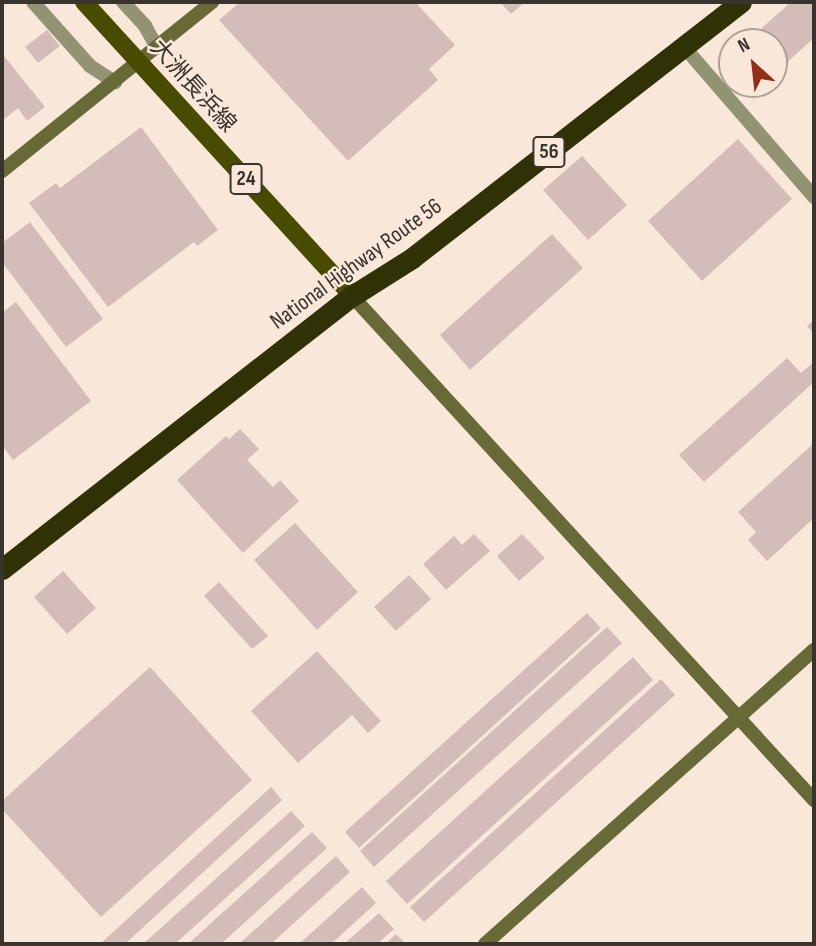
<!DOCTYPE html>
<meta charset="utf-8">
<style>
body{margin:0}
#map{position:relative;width:816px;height:946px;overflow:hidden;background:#f9e8da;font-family:"Sofia Sans Condensed","Noto Sans JP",sans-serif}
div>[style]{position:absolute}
.building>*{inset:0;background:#d4bdb9}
.street>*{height:14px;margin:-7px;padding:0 7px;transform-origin:7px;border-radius:7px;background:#919372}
.secondary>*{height:14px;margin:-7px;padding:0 7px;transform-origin:7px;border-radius:7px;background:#676937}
.primary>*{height:18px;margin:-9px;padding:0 9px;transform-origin:9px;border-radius:9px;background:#494b00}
.highway>*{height:21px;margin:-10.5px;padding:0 10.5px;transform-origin:10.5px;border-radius:10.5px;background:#303104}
span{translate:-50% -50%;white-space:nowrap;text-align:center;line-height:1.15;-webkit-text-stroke:5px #f9e8da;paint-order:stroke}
.shield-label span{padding:2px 5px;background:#f9e8da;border:2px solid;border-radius:5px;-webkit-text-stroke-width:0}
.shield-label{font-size:21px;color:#3a342e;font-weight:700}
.street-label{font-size:23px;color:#3a342e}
.frame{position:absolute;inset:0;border:4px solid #3a342e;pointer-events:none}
.north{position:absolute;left:718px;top:28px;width:70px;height:70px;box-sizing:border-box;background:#f9e8da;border:2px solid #ada095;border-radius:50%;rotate:333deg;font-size:19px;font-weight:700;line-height:28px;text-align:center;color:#3a342e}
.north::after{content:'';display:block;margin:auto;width:24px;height:32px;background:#952c17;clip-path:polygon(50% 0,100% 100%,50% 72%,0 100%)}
</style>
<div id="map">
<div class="building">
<div style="clip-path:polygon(240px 2px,415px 2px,455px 45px,429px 69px,438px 80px,348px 161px,219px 20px)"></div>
<div style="clip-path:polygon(500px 2px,525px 2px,511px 14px)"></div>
<div style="clip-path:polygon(791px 2px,814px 2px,814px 38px,774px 74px,774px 42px,746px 42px)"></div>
<div style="clip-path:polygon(47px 30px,60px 46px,38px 63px,25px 47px)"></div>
<div style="clip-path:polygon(4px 56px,45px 107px,27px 121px,18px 108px,2px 121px)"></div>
<div style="clip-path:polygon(141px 127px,218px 230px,197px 246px,194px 242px,108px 307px,29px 203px,56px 183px,60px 188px)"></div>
<div style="clip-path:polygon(738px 139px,792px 199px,702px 281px,648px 221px)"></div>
<div style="clip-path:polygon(582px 156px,627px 205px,588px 240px,543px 190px)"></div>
<div style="clip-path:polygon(30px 222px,103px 319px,66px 347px,2px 262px,2px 243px)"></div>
<div style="clip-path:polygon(552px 234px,583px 268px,470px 370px,440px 335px)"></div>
<div style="clip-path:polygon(16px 302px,91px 401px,13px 460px,2px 445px,2px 313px)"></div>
<div style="clip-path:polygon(814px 320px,814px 334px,807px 326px)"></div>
<div style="clip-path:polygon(787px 358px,801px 373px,814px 362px,814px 382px,704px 482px,679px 455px)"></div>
<div style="clip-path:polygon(240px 429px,259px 449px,247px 460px,273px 487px,280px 480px,299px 501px,243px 553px,177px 480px,226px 436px,229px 439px)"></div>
<div style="clip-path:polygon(814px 443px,814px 518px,767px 561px,748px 540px,756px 532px,738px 512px)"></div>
<div style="clip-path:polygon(295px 523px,358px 592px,317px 630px,254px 560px)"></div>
<div style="clip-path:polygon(474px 534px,490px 551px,446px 590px,423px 564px,454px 536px,462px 545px)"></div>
<div style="clip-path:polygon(522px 534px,545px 558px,519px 581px,497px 556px)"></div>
<div style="clip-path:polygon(63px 571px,96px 608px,67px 634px,34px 597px)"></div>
<div style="clip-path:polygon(409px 575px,431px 599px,396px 631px,374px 607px)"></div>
<div style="clip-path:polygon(219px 582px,268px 636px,252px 649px,204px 596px)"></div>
<div style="clip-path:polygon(587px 613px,601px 628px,359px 848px,345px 832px)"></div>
<div style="clip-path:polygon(607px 627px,622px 643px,374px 867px,360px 851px)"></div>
<div style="clip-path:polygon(317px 651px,381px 721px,368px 733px,352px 715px,298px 763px,251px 711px)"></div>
<div style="clip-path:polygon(633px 657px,653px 680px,407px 904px,386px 881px)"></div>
<div style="clip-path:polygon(150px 667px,252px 780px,101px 917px,2px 809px,2px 801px)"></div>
<div style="clip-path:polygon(661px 679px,675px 695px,424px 922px,410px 907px)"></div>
<div style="clip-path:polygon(271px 787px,282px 800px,125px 944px,100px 944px)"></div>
<div style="clip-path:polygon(291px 811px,305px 826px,175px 944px,143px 944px)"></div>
<div style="clip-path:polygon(312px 832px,327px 848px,221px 944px,188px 944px)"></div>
<div style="clip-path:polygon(336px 856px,350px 872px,271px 944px,239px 944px)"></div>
<div style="clip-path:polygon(362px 887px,376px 903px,331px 944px,299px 944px)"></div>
<div style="clip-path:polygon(379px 913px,394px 929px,377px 944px,344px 944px)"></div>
<div style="clip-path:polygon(396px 934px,406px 944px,385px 944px)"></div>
</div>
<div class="street">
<div style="left:33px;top:2px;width:86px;rotate:48.3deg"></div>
<div style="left:90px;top:66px;width:30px;rotate:33deg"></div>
<div style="left:123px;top:2px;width:33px;rotate:47deg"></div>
<div style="left:145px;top:26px;width:25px;rotate:61deg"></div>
<div style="left:685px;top:48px;width:197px;rotate:49.1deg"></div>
</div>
<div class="secondary">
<div style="left:2px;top:171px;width:270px;rotate:-38.8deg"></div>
<div style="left:352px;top:296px;width:684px;rotate:47.49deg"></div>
<div style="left:485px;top:944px;width:441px;rotate:-41.8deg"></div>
</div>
<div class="primary">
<div style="left:84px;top:2px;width:398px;rotate:47.6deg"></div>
</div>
<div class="highway">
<div style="left:2px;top:569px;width:444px;rotate:-38deg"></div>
<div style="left:352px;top:296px;width:71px;rotate:-32.3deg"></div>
<div style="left:412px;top:258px;width:417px;rotate:-37.9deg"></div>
</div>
<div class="shield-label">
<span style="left:549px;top:152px">56</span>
<span style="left:246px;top:179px">24</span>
</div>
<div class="street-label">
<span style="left:193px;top:86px;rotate:48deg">大洲長浜線</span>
<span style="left:356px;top:264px;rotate:-36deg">National Highway Route 56</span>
</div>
<div class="frame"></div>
<div class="north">N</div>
</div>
